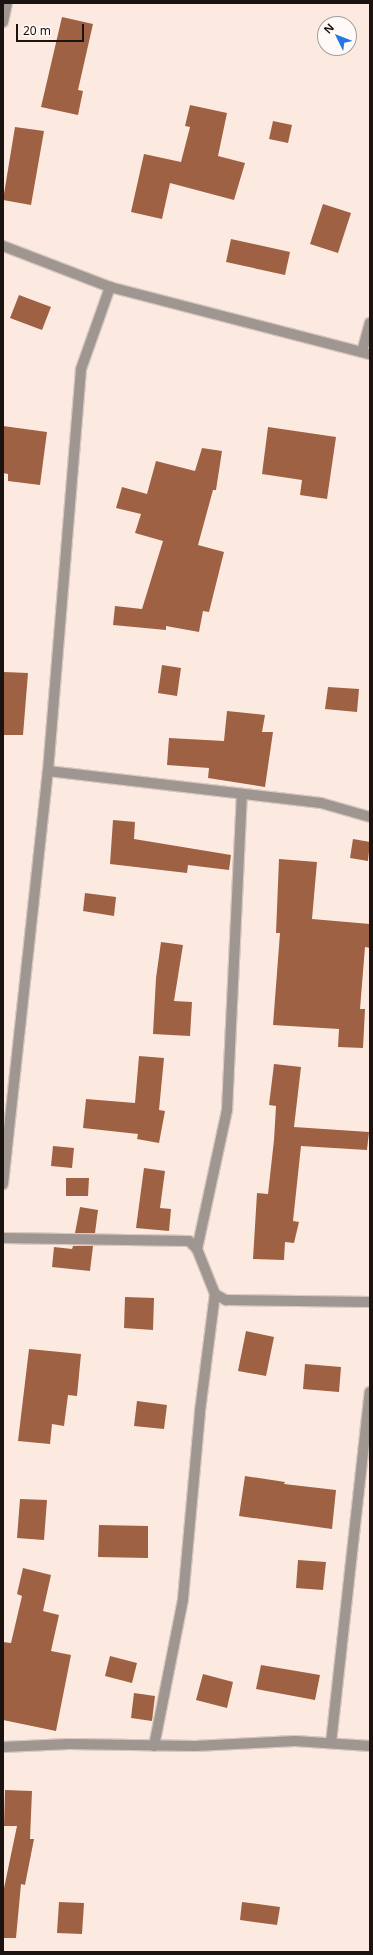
<!DOCTYPE html>
<style>
body{margin:0}
#map{position:relative;width:373px;height:1955px;overflow:hidden;background:#fceae1;font-family:"Noto Sans",sans-serif}
div>[style]{position:absolute}
.building>*{inset:0;background:#9e6143}
.roads{filter:drop-shadow(1px 0 #d8c8c0) drop-shadow(-1px 0 #d8c8c0) drop-shadow(0 1px #d8c8c0) drop-shadow(0 -1px #d8c8c0)}
.minor>*{height:10px;margin:-5px;padding:0 5px;transform-origin:5px;border-radius:5px;background:#9f9591}
.tertiary>*{height:10px;margin:-5px;padding:0 5px;transform-origin:5px;border-radius:5px;background:#9f9591}
span{translate:-50% -50%;white-space:nowrap;text-align:center;line-height:1.15;-webkit-text-stroke:3.5px #fffaf8;paint-order:stroke}
.frame{position:absolute;inset:0;border:4px solid #1b1310;pointer-events:none}
.north{position:absolute;left:317px;top:16px;width:40px;height:40px;box-sizing:border-box;background:#fffaf8;border:1px solid #a49e9b;border-radius:50%;rotate:313deg;font-size:11px;font-weight:700;line-height:16px;text-align:center;color:#1b1310}
.north::after{content:'';display:block;margin:auto;width:14px;height:18px;background:#2478e3;clip-path:polygon(50% 0,100% 100%,50% 72%,0 100%)}
.scale{position:absolute;left:16px;top:24px;width:68px;height:18px;box-sizing:border-box;border:2px solid #1b1310;border-top:0;padding-left:5px;font-size:12px;line-height:14px;white-space:nowrap;color:#1b1310;-webkit-text-stroke:3px #fffaf8;paint-order:stroke}
</style>
<div id="map">
<div class="building">
<div style="clip-path:polygon(62px 17px,93px 24px,78px 90px,83px 91px,78px 115px,41px 107px)"></div>
<div style="clip-path:polygon(190px 105px,227px 113px,218px 156px,245px 163px,234px 200px,170px 183px,162px 219px,131px 212px,144px 154px,181px 162px,190px 127px,185px 126px)"></div>
<div style="clip-path:polygon(273px 121px,292px 125px,288px 143px,269px 139px)"></div>
<div style="clip-path:polygon(15px 127px,44px 131px,31px 205px,3px 200px)"></div>
<div style="clip-path:polygon(323px 204px,351px 213px,338px 253px,310px 244px)"></div>
<div style="clip-path:polygon(231px 239px,290px 252px,285px 275px,226px 262px)"></div>
<div style="clip-path:polygon(19px 295px,51px 307px,42px 330px,10px 318px)"></div>
<div style="clip-path:polygon(3px 426px,47px 432px,40px 485px,8px 481px,8px 474px,3px 473px)"></div>
<div style="clip-path:polygon(268px 427px,336px 437px,327px 499px,300px 495px,302px 480px,262px 474px)"></div>
<div style="clip-path:polygon(202px 448px,222px 451px,216px 490px,213px 490px,198px 545px,224px 552px,209px 612px,203px 611px,199px 632px,166px 626px,166px 630px,113px 625px,115px 606px,142px 609px,163px 541px,135px 533px,141px 514px,116px 508px,122px 487px,147px 494px,156px 461px,195px 471px)"></div>
<div style="clip-path:polygon(162px 665px,181px 668px,177px 696px,158px 693px)"></div>
<div style="clip-path:polygon(4px 672px,28px 673px,23px 735px,3px 735px)"></div>
<div style="clip-path:polygon(328px 687px,359px 689px,357px 712px,325px 709px)"></div>
<div style="clip-path:polygon(227px 711px,265px 715px,262px 732px,273px 732px,265px 787px,208px 778px,209px 768px,167px 765px,169px 738px,224px 741px)"></div>
<div style="clip-path:polygon(113px 820px,135px 822px,134px 839px,231px 855px,229px 870px,188px 865px,187px 873px,110px 864px)"></div>
<div style="clip-path:polygon(353px 839px,370px 842px,368px 861px,350px 858px)"></div>
<div style="clip-path:polygon(279px 859px,317px 862px,312px 919px,370px 924px,370px 948px,365px 947px,360px 1009px,365px 1009px,363px 1048px,338px 1047px,339px 1029px,273px 1025px,280px 933px,276px 933px)"></div>
<div style="clip-path:polygon(85px 893px,116px 897px,114px 916px,83px 911px)"></div>
<div style="clip-path:polygon(161px 942px,183px 945px,174px 1001px,192px 1002px,190px 1036px,153px 1034px,156px 978px)"></div>
<div style="clip-path:polygon(139px 1056px,164px 1058px,159px 1110px,165px 1111px,159px 1143px,137px 1139px,138px 1134px,83px 1128px,86px 1099px,135px 1103px)"></div>
<div style="clip-path:polygon(274px 1064px,301px 1067px,294px 1127px,369px 1132px,367px 1150px,301px 1146px,293px 1221px,299px 1222px,294px 1243px,285px 1242px,284px 1260px,253px 1259px,257px 1193px,268px 1194px,274px 1140px,276px 1106px,269px 1105px)"></div>
<div style="clip-path:polygon(53px 1146px,74px 1148px,72px 1168px,51px 1166px)"></div>
<div style="clip-path:polygon(144px 1168px,165px 1171px,160px 1208px,171px 1209px,169px 1231px,136px 1228px)"></div>
<div style="clip-path:polygon(66px 1178px,89px 1178px,88px 1196px,66px 1196px)"></div>
<div style="clip-path:polygon(80px 1207px,98px 1210px,95px 1233px,75px 1233px)"></div>
<div style="clip-path:polygon(73px 1246px,93px 1246px,90px 1271px,52px 1267px,54px 1247px,72px 1249px)"></div>
<div style="clip-path:polygon(125px 1297px,154px 1298px,153px 1330px,124px 1328px)"></div>
<div style="clip-path:polygon(246px 1331px,274px 1337px,266px 1376px,238px 1371px)"></div>
<div style="clip-path:polygon(29px 1349px,81px 1354px,77px 1396px,68px 1395px,64px 1426px,52px 1424px,50px 1444px,18px 1441px)"></div>
<div style="clip-path:polygon(305px 1364px,341px 1367px,339px 1392px,303px 1389px)"></div>
<div style="clip-path:polygon(137px 1401px,167px 1405px,164px 1429px,134px 1426px)"></div>
<div style="clip-path:polygon(245px 1476px,285px 1482px,284px 1484px,336px 1490px,332px 1529px,239px 1516px)"></div>
<div style="clip-path:polygon(20px 1499px,47px 1500px,44px 1540px,17px 1538px)"></div>
<div style="clip-path:polygon(99px 1525px,148px 1526px,148px 1558px,98px 1557px)"></div>
<div style="clip-path:polygon(298px 1560px,326px 1562px,323px 1590px,296px 1588px)"></div>
<div style="clip-path:polygon(23px 1568px,51px 1575px,43px 1611px,59px 1615px,51px 1651px,71px 1655px,56px 1731px,3px 1720px,3px 1642px,11px 1643px,22px 1596px,17px 1594px)"></div>
<div style="clip-path:polygon(110px 1656px,137px 1663px,132px 1683px,105px 1676px)"></div>
<div style="clip-path:polygon(261px 1665px,320px 1675px,315px 1700px,256px 1689px)"></div>
<div style="clip-path:polygon(203px 1674px,233px 1682px,227px 1708px,196px 1700px)"></div>
<div style="clip-path:polygon(134px 1693px,155px 1696px,152px 1721px,131px 1718px)"></div>
<div style="clip-path:polygon(5px 1790px,32px 1791px,30px 1839px,34px 1839px,25px 1885px,21px 1884px,16px 1938px,3px 1938px,3px 1893px,17px 1826px,4px 1826px)"></div>
<div style="clip-path:polygon(59px 1902px,84px 1903px,82px 1934px,57px 1933px)"></div>
<div style="clip-path:polygon(242px 1902px,280px 1907px,277px 1925px,240px 1920px)"></div>
</div>
<div class="roads">
<div class="minor">
<div style="left:3px;top:22px;width:19px;rotate:-78deg"></div>
<div style="left:362px;top:352px;width:30px;rotate:-75deg"></div>
<div style="left:48px;top:771px;width:275px;rotate:6.7deg"></div>
<div style="left:321px;top:803px;width:51px;rotate:15.9deg"></div>
<div style="left:3px;top:1238px;width:186px;rotate:0.9deg"></div>
<div style="left:189px;top:1241px;width:11px;rotate:45deg"></div>
<div style="left:197px;top:1249px;width:48px;rotate:68.2deg"></div>
<div style="left:215px;top:1294px;width:13px;rotate:29deg"></div>
<div style="left:226px;top:1300px;width:144px;rotate:0.8deg"></div>
<div style="left:197px;top:1249px;width:142px;rotate:-77.8deg"></div>
<div style="left:227px;top:1110px;width:316px;rotate:-87.3deg"></div>
<div style="left:331px;top:1743px;width:353px;rotate:-83.7deg"></div>
<div style="left:154px;top:1746px;width:150px;rotate:-78.8deg"></div>
<div style="left:183px;top:1599px;width:189px;rotate:-84.8deg"></div>
<div style="left:200px;top:1411px;width:118px;rotate:-82.7deg"></div>
<div style="left:3px;top:1747px;width:66px;rotate:-2.6deg"></div>
<div style="left:69px;top:1744px;width:126px;rotate:0.9deg"></div>
<div style="left:195px;top:1746px;width:100px;rotate:-2.9deg"></div>
<div style="left:295px;top:1741px;width:75px;rotate:3.8deg"></div>
</div>
<div class="tertiary">
<div style="left:3px;top:246px;width:115px;rotate:21deg"></div>
<div style="left:110px;top:287px;width:268px;rotate:14.5deg"></div>
<div style="left:3px;top:1184px;width:415px;rotate:-83.8deg"></div>
<div style="left:48px;top:771px;width:403px;rotate:-85.3deg"></div>
<div style="left:81px;top:369px;width:87px;rotate:-70.5deg"></div>
</div>
</div>
<div class="frame"></div>
<div class="north">N</div>
<div class="scale">20 m</div>
</div>
